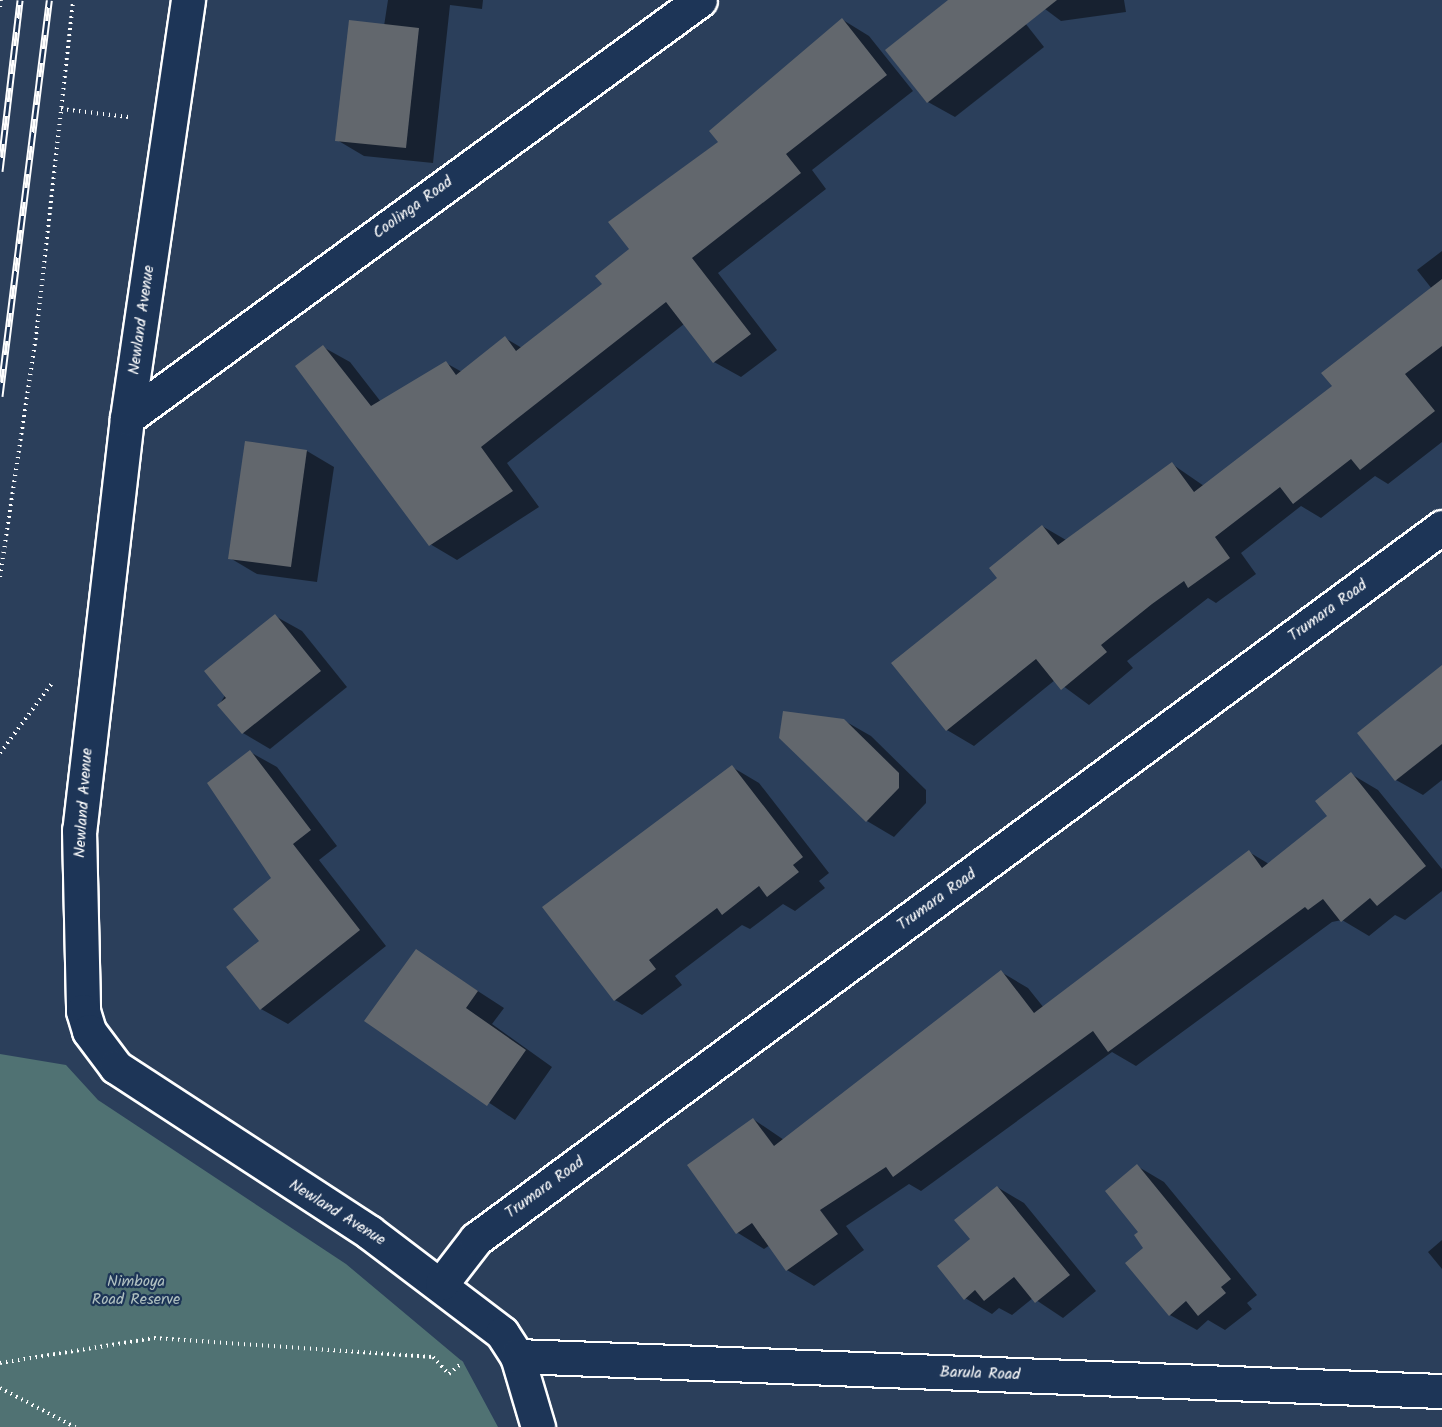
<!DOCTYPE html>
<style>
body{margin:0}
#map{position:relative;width:1442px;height:1427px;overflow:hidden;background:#2b3f5b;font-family:Kalam,sans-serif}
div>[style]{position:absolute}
.green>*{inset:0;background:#507273}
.shadow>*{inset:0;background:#0007}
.building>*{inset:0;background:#62676d}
.path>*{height:4px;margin-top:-2px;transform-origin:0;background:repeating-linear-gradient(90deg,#fff 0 1.5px,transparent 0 6px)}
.roads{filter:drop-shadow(2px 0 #fff) drop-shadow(-2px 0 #fff) drop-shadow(0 2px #fff) drop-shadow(0 -2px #fff)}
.minor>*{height:33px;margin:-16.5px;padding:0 16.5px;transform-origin:16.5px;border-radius:16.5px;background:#1d3557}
.rail>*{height:7px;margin-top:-3.5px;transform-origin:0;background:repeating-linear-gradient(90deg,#1d3557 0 14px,#fff 0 28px);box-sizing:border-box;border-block:2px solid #fff}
span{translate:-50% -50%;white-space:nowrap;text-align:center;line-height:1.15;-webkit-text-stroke:4.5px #1d3557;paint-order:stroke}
.street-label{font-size:16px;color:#fff}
.park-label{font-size:16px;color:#b0c0c0}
</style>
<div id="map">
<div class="green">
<div style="clip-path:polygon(0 1054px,66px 1065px,98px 1100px,346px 1264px,463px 1362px,498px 1427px,0 1427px)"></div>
</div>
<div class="shadow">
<div style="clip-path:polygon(388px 0,483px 0,482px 9px,450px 5px,433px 163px,364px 156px,337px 140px,384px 26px)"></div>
<div style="clip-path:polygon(950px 0,1007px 0,1044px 47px,955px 117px,928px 102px)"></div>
<div style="clip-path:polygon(1033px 0,1124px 0,1126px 12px,1061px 21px)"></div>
<div style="clip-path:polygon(843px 20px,869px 36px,913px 91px,812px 170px,826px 189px,718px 273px,777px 350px,741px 377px,714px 362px,684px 324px,507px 463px,539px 507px,457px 560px,430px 544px,323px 347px,350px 362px,381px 402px,446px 363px,462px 372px,505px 338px,522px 348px,604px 285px,720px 142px)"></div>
<div style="clip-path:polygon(1442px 251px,1442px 442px,1388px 484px,1375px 476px,1321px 518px,1301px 506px,1241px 553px,1256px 574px,1216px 603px,1208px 598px,1127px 661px,1133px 668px,1089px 705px,1055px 680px,974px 746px,947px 730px,999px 579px,1042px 526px,1066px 540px,1172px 464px,1204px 486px,1334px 386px,1432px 289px,1417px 270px)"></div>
<div style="clip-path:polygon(246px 443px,307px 451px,334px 467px,317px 582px,257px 574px,230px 558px)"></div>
<div style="clip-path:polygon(275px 616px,302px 631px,347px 687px,270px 749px,243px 733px,219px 705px)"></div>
<div style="clip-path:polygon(1442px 668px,1442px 780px,1423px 795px,1396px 780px)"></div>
<div style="clip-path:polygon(843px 720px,871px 736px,926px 790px,926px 803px,894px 837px,867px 821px,781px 738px)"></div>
<div style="clip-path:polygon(250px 752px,277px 767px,337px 846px,319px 860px,386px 946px,288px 1024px,261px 1009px,261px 941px,273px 878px)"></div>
<div style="clip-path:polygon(732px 767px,759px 783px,829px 873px,819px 881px,825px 888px,795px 911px,783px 904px,750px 929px,742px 925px,675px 976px,682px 985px,642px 1015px,615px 1000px)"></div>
<div style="clip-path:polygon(1351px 774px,1378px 790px,1442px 869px,1442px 891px,1405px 920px,1395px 915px,1369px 936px,1342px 920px,1332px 922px,1136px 1066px,1112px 1052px,921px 1191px,909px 1184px,846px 1226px,864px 1250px,814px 1286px,787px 1270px,770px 1245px,764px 1249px,738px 1233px,689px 1166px,753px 1119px,784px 1140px,1001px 972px,1028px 988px,1044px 1008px,1249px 852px,1269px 864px,1329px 816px)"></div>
<div style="clip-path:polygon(416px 951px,504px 1008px,492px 1024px,552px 1067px,515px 1120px,367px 1021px)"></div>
<div style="clip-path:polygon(1137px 1166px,1164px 1182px,1257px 1295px,1247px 1303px,1252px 1309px,1225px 1330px,1208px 1320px,1197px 1330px,1170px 1315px,1145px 1248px)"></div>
<div style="clip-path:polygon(997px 1187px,1024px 1203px,1096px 1291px,1063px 1318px,1033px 1298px,1012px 1315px,999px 1308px,992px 1314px,965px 1298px,972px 1240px)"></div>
<div style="clip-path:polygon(1442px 1240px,1442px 1269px,1428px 1252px)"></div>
</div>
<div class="building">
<div style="clip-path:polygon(948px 0,1057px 0,927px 103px,885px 50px)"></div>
<div style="clip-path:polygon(842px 18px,887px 75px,786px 154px,801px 173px,692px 258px,751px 334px,713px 363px,666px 302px,481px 447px,513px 491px,429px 546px,295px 366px,323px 345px,371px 406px,446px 361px,456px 375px,505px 336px,516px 351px,602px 284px,595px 276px,629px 249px,608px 222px,718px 142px,709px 131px)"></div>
<div style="clip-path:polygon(349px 20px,419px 28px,406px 148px,335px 141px)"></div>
<div style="clip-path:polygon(1442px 279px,1442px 346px,1405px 374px,1435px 411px,1360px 470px,1351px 459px,1293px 504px,1280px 487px,1215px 537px,1230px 558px,1188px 588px,1184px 581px,1152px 604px,1101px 645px,1107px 652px,1061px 690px,1036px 659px,946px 731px,891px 663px,997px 578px,989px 568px,1042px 525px,1058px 545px,1172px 462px,1194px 492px,1332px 386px,1321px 373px)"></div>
<div style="clip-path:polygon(245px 441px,307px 450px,291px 567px,228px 559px)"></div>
<div style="clip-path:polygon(275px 614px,321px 671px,242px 734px,217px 705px,226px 698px,204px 671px)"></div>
<div style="clip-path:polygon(1442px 665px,1442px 744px,1395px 781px,1357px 733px)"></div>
<div style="clip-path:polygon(783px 711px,844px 719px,899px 773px,899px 788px,866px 822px,779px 738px)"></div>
<div style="clip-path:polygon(250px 750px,311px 830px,293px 844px,360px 930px,260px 1010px,226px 967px,259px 941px,233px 909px,271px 878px,207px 783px)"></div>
<div style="clip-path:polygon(732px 765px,803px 857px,793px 865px,799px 872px,767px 897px,759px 886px,722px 915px,717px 908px,649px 960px,656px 969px,614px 1001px,542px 907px)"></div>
<div style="clip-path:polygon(1351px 772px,1426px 866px,1377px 906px,1370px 898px,1341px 922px,1323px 899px,1308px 910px,1305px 907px,1108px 1052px,1093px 1031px,893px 1177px,886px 1167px,820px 1210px,838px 1234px,786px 1271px,752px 1223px,736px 1234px,687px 1165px,753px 1118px,774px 1146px,1001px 970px,1034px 1013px,1249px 850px,1262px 868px,1327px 816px,1315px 801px)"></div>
<div style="clip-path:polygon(416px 949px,478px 991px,466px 1008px,526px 1050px,487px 1106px,364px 1021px)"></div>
<div style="clip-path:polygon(1137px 1164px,1231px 1279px,1221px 1287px,1226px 1293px,1198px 1316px,1186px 1301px,1169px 1316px,1125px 1263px,1143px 1248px,1134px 1235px,1138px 1232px,1105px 1191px)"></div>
<div style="clip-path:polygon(997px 1186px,1070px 1275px,1035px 1303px,1014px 1277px,984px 1301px,975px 1290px,964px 1300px,937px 1266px,970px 1239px,954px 1220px)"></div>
</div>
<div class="path">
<div style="left:0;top:7px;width:7px;rotate:-82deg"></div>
<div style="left:61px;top:109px;width:68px;rotate:6.7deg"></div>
<div style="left:0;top:577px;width:252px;rotate:-81.5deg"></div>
<div style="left:37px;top:328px;width:330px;rotate:-83.7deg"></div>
<div style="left:0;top:753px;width:89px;rotate:-53.3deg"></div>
<div style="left:0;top:1363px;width:156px;rotate:-9.2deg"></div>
<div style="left:154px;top:1338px;width:280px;rotate:3.9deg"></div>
<div style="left:433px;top:1357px;width:23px;rotate:47deg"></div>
<div style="left:449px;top:1374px;width:18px;rotate:-41deg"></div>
<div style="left:0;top:1388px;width:85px;rotate:27.5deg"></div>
</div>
<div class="roads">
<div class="minor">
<div style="left:188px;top:0;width:422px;rotate:98.3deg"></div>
<div style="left:127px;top:418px;width:415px;rotate:96.6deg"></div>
<div style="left:79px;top:830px;width:181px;rotate:88.7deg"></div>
<div style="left:83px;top:1011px;width:21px;rotate:73deg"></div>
<div style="left:89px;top:1031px;width:45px;rotate:53.1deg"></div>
<div style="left:116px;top:1067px;width:302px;rotate:33.1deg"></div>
<div style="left:369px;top:1232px;width:167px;rotate:37.2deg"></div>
<div style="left:502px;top:1333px;width:27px;rotate:57deg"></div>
<div style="left:517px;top:1356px;width:74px;rotate:73.5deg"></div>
<div style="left:127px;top:418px;width:709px;rotate:-36.11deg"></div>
<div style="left:442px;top:1283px;width:56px;rotate:-52.3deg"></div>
<div style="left:476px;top:1239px;width:1200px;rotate:-36.39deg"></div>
<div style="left:517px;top:1356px;width:926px;rotate:2.17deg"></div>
</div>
</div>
<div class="rail">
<div style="left:0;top:171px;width:172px;rotate:-83.3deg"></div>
<div style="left:0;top:396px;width:399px;rotate:-82.9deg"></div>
</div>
<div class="street-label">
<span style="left:413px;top:208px;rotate:-36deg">Coolinga Road</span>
<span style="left:142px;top:320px;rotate:-82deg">Newland Avenue</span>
<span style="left:1328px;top:611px;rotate:-36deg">Trumara Road</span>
<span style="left:84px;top:803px;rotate:-86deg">Newland Avenue</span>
<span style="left:937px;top:900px;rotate:-36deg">Trumara Road</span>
<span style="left:545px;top:1188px;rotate:-36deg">Trumara Road</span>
<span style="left:337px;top:1213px;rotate:32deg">Newland Avenue</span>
<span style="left:980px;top:1374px;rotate:2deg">Barula Road</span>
</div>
<div class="park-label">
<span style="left:136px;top:1291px">Nimboya<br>Road Reserve</span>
</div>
</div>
